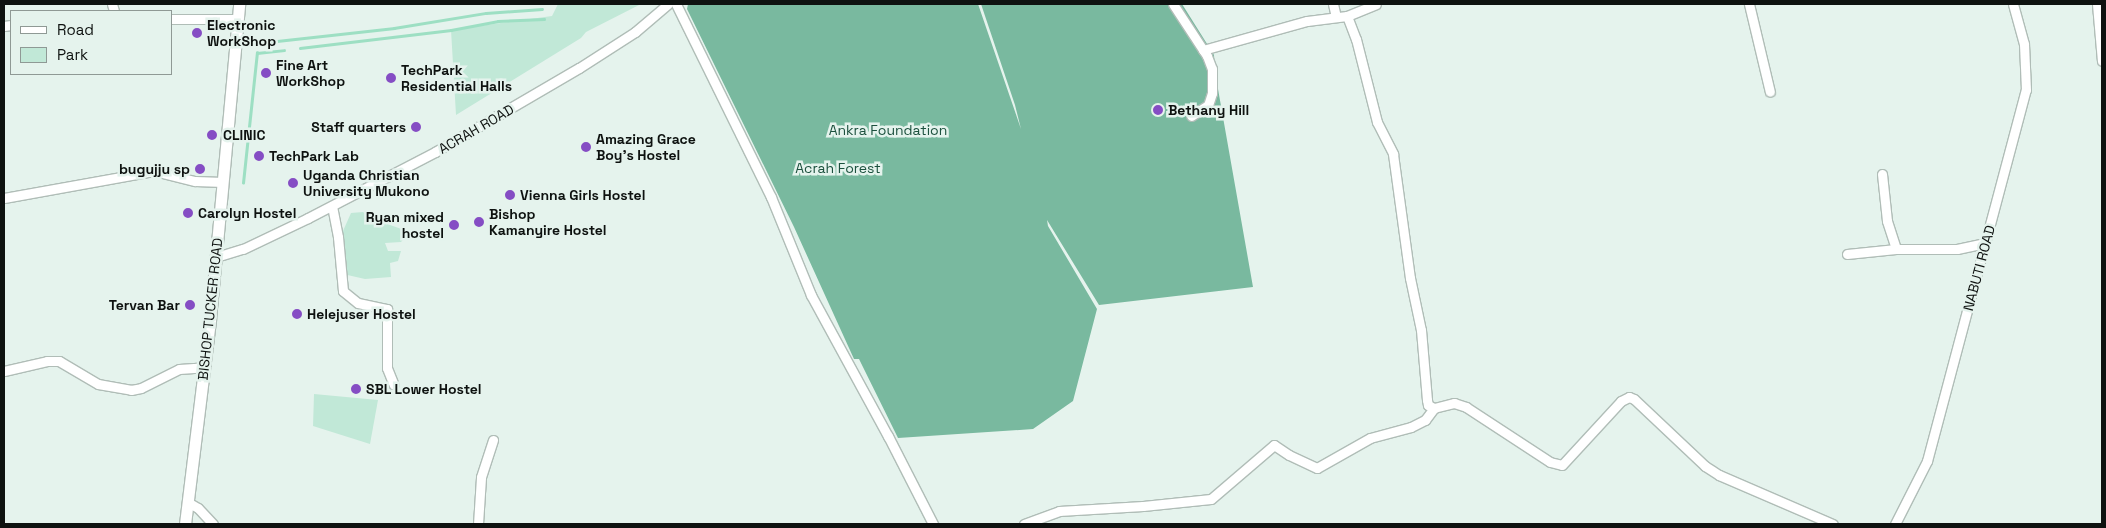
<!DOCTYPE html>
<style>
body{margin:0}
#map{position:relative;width:2106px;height:528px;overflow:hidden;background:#e5f3ed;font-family:"Space Grotesk",sans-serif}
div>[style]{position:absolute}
.green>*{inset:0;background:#c1e8d7}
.forest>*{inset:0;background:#79b99f}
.stream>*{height:2.5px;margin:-1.25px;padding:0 1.25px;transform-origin:1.25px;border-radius:1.25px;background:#9ddfc3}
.roads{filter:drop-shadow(1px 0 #b0bdb7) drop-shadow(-1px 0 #b0bdb7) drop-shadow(0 1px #b0bdb7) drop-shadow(0 -1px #b0bdb7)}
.minor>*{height:9px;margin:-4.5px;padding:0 4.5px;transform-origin:4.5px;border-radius:4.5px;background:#fff}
.major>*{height:11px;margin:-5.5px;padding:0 5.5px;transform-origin:5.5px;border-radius:5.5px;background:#fff}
.dots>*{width:14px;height:14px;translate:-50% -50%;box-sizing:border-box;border:2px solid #e5f3ed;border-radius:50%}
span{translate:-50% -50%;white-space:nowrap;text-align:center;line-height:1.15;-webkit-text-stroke:5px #e5f3ed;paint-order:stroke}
.poi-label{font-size:14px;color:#0e1210;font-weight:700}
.left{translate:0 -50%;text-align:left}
.right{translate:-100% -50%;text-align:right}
.street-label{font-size:14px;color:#0e1210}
.park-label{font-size:14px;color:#1c513e}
.frame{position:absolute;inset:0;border:5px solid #0e1210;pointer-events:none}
.legend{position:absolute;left:10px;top:10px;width:162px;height:65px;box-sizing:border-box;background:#e5f3ed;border:1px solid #8f9995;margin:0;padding:6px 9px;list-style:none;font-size:15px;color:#0e1210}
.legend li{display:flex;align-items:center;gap:10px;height:25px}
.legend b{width:25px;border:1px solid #8f9995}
</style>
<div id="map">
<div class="green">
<div style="clip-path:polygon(558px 4px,641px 4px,586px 32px,581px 38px,456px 115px,451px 30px,552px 16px)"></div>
<div style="clip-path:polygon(363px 212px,373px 219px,410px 232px,401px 242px,385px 243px,388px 251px,401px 251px,398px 261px,390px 263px,391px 277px,365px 279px,343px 274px,343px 231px,351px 213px)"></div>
<div style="clip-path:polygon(314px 394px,378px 400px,370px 444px,313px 426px)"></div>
</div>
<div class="forest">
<div style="clip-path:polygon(688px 4px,978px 4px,1021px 129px,1015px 105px,981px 4px,1182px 4px,1214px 55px,1215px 72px,1253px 287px,1099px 305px,1047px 220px,1048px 226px,1097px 309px,1073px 401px,1033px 429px,898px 438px,859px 359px,854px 359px,794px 227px,687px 9px)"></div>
</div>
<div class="stream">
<div style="left:268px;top:42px;width:127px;rotate:-6.3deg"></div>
<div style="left:394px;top:28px;width:93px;rotate:-9.3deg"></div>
<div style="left:486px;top:13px;width:56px;rotate:-4.1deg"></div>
<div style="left:300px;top:48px;width:152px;rotate:-6.8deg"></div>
<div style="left:451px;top:30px;width:48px;rotate:-10.8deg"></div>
<div style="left:498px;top:21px;width:46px;rotate:-2.5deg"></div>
<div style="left:243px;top:183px;width:131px;rotate:-83.9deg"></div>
<div style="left:257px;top:53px;width:27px;rotate:-6deg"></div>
</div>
<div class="roads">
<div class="minor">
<div style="left:112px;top:4px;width:7px;rotate:74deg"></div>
<div style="left:676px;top:4px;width:215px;rotate:63.8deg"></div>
<div style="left:771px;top:197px;width:106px;rotate:67.8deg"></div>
<div style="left:811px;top:295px;width:161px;rotate:61.4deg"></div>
<div style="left:888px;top:436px;width:99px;rotate:62.9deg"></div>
<div style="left:1173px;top:4px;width:62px;rotate:56.8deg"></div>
<div style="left:1207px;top:56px;width:14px;rotate:69deg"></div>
<div style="left:1212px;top:69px;width:24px;rotate:90deg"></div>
<div style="left:1212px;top:93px;width:13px;rotate:108deg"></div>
<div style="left:1208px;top:105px;width:20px;rotate:147deg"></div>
<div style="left:1333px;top:4px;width:13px;rotate:77deg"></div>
<div style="left:1749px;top:4px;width:90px;rotate:76.6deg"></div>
<div style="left:2097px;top:4px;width:57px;rotate:85deg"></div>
<div style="left:1347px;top:16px;width:25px;rotate:69deg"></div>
<div style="left:1356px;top:39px;width:86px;rotate:75.8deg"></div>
<div style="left:1377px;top:122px;width:36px;rotate:63deg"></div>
<div style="left:1393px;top:154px;width:125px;rotate:82.2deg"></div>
<div style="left:1410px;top:278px;width:53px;rotate:78.1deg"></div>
<div style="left:1421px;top:330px;width:70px;rotate:85.1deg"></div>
<div style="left:1427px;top:400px;width:5px;rotate:79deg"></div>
<div style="left:1428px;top:405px;width:7px;rotate:27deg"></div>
<div style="left:171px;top:19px;width:67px"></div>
<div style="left:4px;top:26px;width:7px;rotate:-8deg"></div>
<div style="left:1203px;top:50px;width:108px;rotate:-15.6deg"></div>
<div style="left:1307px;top:21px;width:40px;rotate:-7.1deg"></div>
<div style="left:1347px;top:16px;width:31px;rotate:-22deg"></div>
<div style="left:1882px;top:174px;width:47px;rotate:83.9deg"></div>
<div style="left:1887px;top:221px;width:29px;rotate:72deg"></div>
<div style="left:4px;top:198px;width:146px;rotate:-10.2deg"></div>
<div style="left:148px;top:172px;width:10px"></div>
<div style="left:158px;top:172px;width:38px;rotate:14deg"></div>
<div style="left:195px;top:181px;width:28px;rotate:2deg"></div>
<div style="left:332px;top:206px;width:32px;rotate:79deg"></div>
<div style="left:338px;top:237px;width:54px;rotate:84.7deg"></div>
<div style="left:343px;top:291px;width:19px;rotate:39deg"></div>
<div style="left:358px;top:303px;width:30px;rotate:12deg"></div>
<div style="left:387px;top:309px;width:59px;rotate:90deg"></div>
<div style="left:387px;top:368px;width:18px;rotate:68deg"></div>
<div style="left:1847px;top:254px;width:49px;rotate:-5.8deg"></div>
<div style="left:1896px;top:249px;width:61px"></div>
<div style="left:1957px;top:249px;width:30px;rotate:-12deg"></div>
<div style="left:216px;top:257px;width:28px;rotate:-17deg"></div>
<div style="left:243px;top:249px;width:72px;rotate:-25.5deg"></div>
<div style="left:308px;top:218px;width:143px;rotate:-27.5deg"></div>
<div style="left:435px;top:152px;width:167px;rotate:-30.3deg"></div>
<div style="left:579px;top:68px;width:67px;rotate:-32.7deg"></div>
<div style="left:635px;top:32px;width:43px;rotate:-40.3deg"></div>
<div style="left:4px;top:371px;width:44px;rotate:-13.1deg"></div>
<div style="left:47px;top:361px;width:12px"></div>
<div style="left:59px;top:361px;width:45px;rotate:30.5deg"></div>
<div style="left:98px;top:384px;width:34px;rotate:10deg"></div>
<div style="left:131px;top:390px;width:10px;rotate:-11deg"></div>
<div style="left:141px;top:388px;width:42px;rotate:-26.6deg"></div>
<div style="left:179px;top:369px;width:26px;rotate:-4deg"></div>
<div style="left:189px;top:503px;width:10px;rotate:29deg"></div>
<div style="left:198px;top:508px;width:22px;rotate:47deg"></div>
<div style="left:478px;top:524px;width:47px;rotate:-86.3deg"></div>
<div style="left:481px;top:477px;width:39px;rotate:-72deg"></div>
<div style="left:1024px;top:524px;width:37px;rotate:-20deg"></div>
<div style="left:1059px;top:511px;width:84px;rotate:-3.4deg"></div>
<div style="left:1143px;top:506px;width:68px;rotate:-5.9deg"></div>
<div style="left:1211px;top:499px;width:83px;rotate:-40.6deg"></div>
<div style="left:1274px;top:445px;width:18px;rotate:34deg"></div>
<div style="left:1289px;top:455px;width:31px;rotate:25deg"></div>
<div style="left:1317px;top:468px;width:61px;rotate:-29.5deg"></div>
<div style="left:1370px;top:438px;width:42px;rotate:-15deg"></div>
<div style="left:1411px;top:427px;width:16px;rotate:-27deg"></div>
<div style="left:1425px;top:420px;width:15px;rotate:-53deg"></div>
<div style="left:1434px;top:408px;width:21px;rotate:-14deg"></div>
<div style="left:1454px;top:403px;width:13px;rotate:18deg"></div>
<div style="left:1466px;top:407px;width:100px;rotate:33.2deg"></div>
<div style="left:1550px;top:462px;width:12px;rotate:14deg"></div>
<div style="left:1562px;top:465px;width:87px;rotate:-47.3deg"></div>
<div style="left:1621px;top:401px;width:9px;rotate:-27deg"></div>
<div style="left:1629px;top:397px;width:5px;rotate:22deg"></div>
<div style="left:1634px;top:399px;width:98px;rotate:43.3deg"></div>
<div style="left:1705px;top:466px;width:17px;rotate:33deg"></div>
<div style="left:1719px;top:475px;width:124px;rotate:23.3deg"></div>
<div style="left:1895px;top:524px;width:71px;rotate:-63.1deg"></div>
<div style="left:1927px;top:461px;width:384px;rotate:-75.1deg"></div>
<div style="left:2026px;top:90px;width:46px;rotate:-92.5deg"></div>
<div style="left:2024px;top:44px;width:41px;rotate:-105.4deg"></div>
</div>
<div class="major">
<div style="left:185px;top:524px;width:207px;rotate:-83deg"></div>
<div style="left:210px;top:319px;width:316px;rotate:-84.7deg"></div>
</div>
</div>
<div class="dots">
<div style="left:197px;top:33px;background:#854dc4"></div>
<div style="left:266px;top:73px;background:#854dc4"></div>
<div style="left:391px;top:78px;background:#854dc4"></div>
<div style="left:1158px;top:110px;background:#854dc4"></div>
<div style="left:416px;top:127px;background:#854dc4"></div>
<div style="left:212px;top:135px;background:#854dc4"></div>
<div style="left:586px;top:147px;background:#854dc4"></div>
<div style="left:259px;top:156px;background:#854dc4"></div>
<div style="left:200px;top:169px;background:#854dc4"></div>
<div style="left:293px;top:183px;background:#854dc4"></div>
<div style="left:510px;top:195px;background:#854dc4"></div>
<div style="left:188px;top:213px;background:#854dc4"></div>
<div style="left:479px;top:222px;background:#854dc4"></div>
<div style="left:454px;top:225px;background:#854dc4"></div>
<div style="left:190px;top:305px;background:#854dc4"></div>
<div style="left:297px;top:314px;background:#854dc4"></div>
<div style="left:356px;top:389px;background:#854dc4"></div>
</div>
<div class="poi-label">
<span class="left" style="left:207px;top:33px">Electronic<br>WorkShop</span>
<span class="left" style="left:276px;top:73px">Fine Art<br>WorkShop</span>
<span class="left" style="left:401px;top:78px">TechPark<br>Residential Halls</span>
<span class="left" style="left:1168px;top:110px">Bethany Hill</span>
<span class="right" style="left:406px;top:127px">Staff quarters</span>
<span class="left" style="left:223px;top:135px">CLINIC</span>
<span class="left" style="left:596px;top:147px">Amazing Grace<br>Boy's Hostel</span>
<span class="left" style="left:269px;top:156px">TechPark Lab</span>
<span class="right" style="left:190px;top:169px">bugujju sp</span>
<span class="left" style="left:303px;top:183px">Uganda Christian<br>University Mukono</span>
<span class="left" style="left:520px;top:195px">Vienna Girls Hostel</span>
<span class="left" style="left:198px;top:213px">Carolyn Hostel</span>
<span class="left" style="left:489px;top:222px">Bishop<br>Kamanyire Hostel</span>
<span class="right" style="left:444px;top:225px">Ryan mixed<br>hostel</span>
<span class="right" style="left:180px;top:305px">Tervan Bar</span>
<span class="left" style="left:307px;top:314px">Helejuser Hostel</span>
<span class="left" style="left:366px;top:389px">SBL Lower Hostel</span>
</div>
<div class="street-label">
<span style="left:476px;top:129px;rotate:-30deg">ACRAH ROAD</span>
<span style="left:1979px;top:268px;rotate:-75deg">NABUTI ROAD</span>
<span style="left:210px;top:309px;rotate:-84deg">BISHOP TUCKER ROAD</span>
</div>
<div class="park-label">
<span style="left:888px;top:130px">Ankra Foundation</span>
<span style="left:838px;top:168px">Acrah Forest</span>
</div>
<div class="frame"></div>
<ul class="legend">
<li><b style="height:6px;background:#fff"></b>Road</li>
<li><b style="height:14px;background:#c1e8d7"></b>Park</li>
</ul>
</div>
